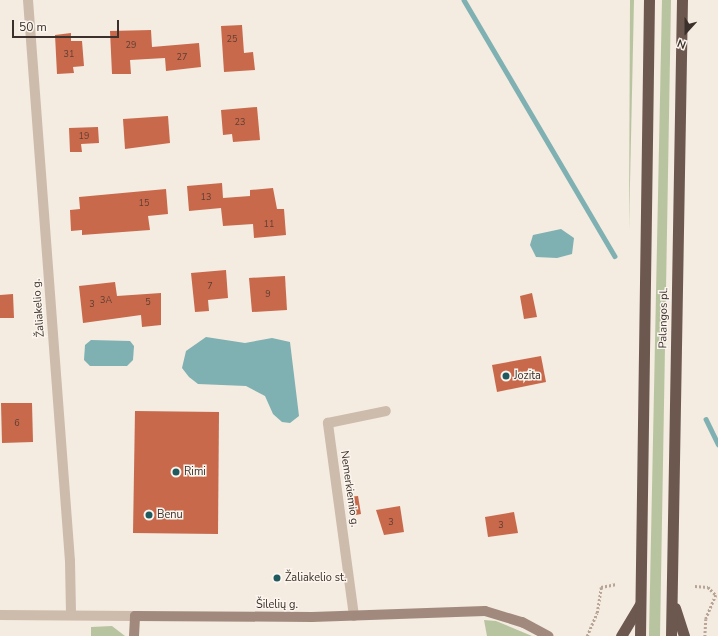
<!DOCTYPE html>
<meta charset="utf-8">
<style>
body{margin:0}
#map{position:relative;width:718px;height:636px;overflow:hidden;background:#f4ebe1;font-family:"Nunito Sans",sans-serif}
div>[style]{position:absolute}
.green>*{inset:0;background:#b8c4a0}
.water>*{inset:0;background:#7fb0b2}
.stream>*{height:4.5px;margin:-2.25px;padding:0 2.25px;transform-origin:2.25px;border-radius:2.25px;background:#7fb0b2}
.building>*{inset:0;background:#c8694b}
.path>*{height:2.5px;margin-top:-1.25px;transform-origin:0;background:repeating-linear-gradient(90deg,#b9a596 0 2px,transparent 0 4px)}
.minor>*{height:10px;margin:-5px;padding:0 5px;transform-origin:5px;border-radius:5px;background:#cdbbac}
.secondary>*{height:10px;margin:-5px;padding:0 5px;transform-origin:5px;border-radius:5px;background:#a18a7d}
.trunk>*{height:11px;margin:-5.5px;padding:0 5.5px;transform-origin:5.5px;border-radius:5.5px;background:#6c584f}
.dots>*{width:11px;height:11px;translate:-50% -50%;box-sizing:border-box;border:2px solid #fbf5ee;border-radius:50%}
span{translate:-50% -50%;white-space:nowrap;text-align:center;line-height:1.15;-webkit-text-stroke:3px #fbf5ee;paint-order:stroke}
.number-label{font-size:9px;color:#5e3e33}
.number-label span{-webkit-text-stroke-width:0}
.street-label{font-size:11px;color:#3b302b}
.poi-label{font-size:11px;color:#3b302b}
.left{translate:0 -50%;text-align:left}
.north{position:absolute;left:666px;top:12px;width:40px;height:40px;-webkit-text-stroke:3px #fbf5ee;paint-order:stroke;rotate:201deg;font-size:11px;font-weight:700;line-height:16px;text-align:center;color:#3b302b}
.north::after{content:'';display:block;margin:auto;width:14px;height:18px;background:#3b302b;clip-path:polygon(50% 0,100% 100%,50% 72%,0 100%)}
.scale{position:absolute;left:12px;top:20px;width:107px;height:18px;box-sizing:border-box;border:2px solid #3b302b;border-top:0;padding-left:5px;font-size:12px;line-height:14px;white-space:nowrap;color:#3b302b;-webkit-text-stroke:3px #fbf5ee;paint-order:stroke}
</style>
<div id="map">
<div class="green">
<div style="clip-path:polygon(630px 0,634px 0,629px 229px)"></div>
<div style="clip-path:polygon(662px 0,671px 0,660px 636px,649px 636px)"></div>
<div style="clip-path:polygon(484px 620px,496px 621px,532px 636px,487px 636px)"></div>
<div style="clip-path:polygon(112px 626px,125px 636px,91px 636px,91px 627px)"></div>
</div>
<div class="water">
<div style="clip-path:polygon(561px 229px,574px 238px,572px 254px,557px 258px,536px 257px,530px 245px,533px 235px)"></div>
<div style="clip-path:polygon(206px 337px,245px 343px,272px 338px,290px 342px,299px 416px,290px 423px,282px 422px,273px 414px,265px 396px,246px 386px,198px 384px,189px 377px,182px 368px,186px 351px)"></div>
<div style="clip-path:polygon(91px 340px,130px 341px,134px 346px,133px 360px,127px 366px,90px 366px,84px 360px,85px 345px)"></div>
</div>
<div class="stream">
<div style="left:464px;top:0;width:297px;rotate:59.5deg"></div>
<div style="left:706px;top:419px;width:28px;rotate:64deg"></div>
</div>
<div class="building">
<div style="clip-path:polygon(242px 25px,244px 53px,253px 52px,255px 70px,224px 72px,221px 26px)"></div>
<div style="clip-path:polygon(151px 30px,152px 47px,199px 43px,201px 67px,166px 71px,165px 58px,130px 60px,131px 74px,112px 74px,110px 31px)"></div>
<div style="clip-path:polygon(71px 33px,71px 41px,82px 41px,84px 66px,73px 67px,74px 73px,57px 74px,55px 35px)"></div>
<div style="clip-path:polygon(257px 107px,260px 140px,233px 142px,232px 134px,223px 135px,221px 110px)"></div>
<div style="clip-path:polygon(168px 116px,170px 143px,125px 149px,123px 119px)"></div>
<div style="clip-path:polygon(98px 127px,99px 143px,81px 144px,82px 152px,70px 152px,69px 128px)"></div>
<div style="clip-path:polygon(222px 183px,223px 198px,250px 196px,250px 190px,273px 188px,277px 209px,284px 209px,286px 235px,254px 238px,253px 224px,223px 226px,221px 208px,189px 211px,187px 186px)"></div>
<div style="clip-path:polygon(166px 189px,168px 214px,148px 216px,150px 230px,82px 235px,82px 230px,71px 231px,70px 210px,80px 209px,79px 197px)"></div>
<div style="clip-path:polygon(226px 270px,228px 298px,208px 300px,209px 311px,195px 312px,191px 273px)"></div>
<div style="clip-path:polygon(285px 276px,287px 310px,252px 312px,249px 278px)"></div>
<div style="clip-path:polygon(115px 282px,117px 296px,161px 293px,161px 325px,142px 327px,141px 315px,83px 323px,79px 286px)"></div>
<div style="clip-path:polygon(532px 293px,537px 317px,524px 319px,520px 296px)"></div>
<div style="clip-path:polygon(13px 294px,14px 318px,0 318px,0 295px)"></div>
<div style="clip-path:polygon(541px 356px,546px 382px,497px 392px,492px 365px)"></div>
<div style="clip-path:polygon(1px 403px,32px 403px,33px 442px,2px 443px)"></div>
<div style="clip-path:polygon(135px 411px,219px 412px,218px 534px,133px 533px)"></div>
<div style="clip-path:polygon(358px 496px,361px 514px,351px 516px,348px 497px)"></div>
<div style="clip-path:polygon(400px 506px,404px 532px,384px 535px,376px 510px)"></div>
<div style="clip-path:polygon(514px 512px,518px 533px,488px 537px,485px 517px)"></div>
</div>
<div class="path">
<div style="left:695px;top:586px;width:13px;rotate:4deg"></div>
<div style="left:708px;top:587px;width:11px;rotate:45deg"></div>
<div style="left:716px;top:595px;width:26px;rotate:113deg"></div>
<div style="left:706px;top:619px;width:17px;rotate:93deg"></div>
<div style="left:587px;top:636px;width:25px;rotate:-67deg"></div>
<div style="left:597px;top:613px;width:26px;rotate:-81deg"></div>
<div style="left:601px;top:587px;width:16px;rotate:-11deg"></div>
</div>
<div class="minor">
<div style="left:28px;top:0;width:563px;rotate:85.72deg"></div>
<div style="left:70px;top:561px;width:54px;rotate:88.9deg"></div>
<div style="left:0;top:615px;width:135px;rotate:0.4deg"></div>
<div style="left:354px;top:616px;width:195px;rotate:-97.7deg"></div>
<div style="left:328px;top:423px;width:59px;rotate:-11.7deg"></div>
</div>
<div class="secondary">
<div style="left:134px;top:636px;width:20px;rotate:-87deg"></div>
<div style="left:135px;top:616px;width:177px;rotate:0.3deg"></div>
<div style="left:312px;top:617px;width:173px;rotate:-2deg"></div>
<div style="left:485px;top:611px;width:39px;rotate:17deg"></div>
<div style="left:522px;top:622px;width:30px;rotate:28deg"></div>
</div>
<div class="trunk">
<div style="left:675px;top:608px;width:29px;rotate:72deg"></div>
<div style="left:621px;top:636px;width:37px;rotate:-59deg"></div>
<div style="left:640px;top:636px;width:636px;rotate:-89.19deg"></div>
<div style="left:671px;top:636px;width:636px;rotate:-89.01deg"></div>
</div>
<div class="dots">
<div style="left:506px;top:376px;background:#1f5a5e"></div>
<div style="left:176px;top:472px;background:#1f5a5e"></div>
<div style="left:149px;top:515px;background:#1f5a5e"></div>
<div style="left:277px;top:578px;background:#1f5a5e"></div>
</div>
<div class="number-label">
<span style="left:232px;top:39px">25</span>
<span style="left:131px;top:45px">29</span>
<span style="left:69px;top:54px">31</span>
<span style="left:182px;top:57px">27</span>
<span style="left:240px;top:122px">23</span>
<span style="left:84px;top:136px">19</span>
<span style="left:206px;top:197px">13</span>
<span style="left:144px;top:203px">15</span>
<span style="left:269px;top:224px">11</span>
<span style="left:210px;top:286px">7</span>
<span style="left:268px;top:294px">9</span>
<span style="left:106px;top:300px">3A</span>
<span style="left:148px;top:302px">5</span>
<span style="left:92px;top:304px">3</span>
<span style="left:17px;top:423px">6</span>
<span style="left:391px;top:522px">3</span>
<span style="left:501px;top:525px">3</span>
</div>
<div class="street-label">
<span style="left:39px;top:308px;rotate:-94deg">Žaliakelio g.</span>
<span style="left:664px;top:318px;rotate:-89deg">Palangos pl.</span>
<span style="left:349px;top:489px;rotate:82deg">Nemerkiemio g.</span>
<span style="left:277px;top:605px">Šilelių g.</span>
</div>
<div class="poi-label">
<span class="left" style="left:514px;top:376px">Jozita</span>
<span class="left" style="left:184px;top:472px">Rimi</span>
<span class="left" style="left:157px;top:515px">Benu</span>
<span class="left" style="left:285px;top:578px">Žaliakelio st.</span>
</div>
<div class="north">N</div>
<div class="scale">50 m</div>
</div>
